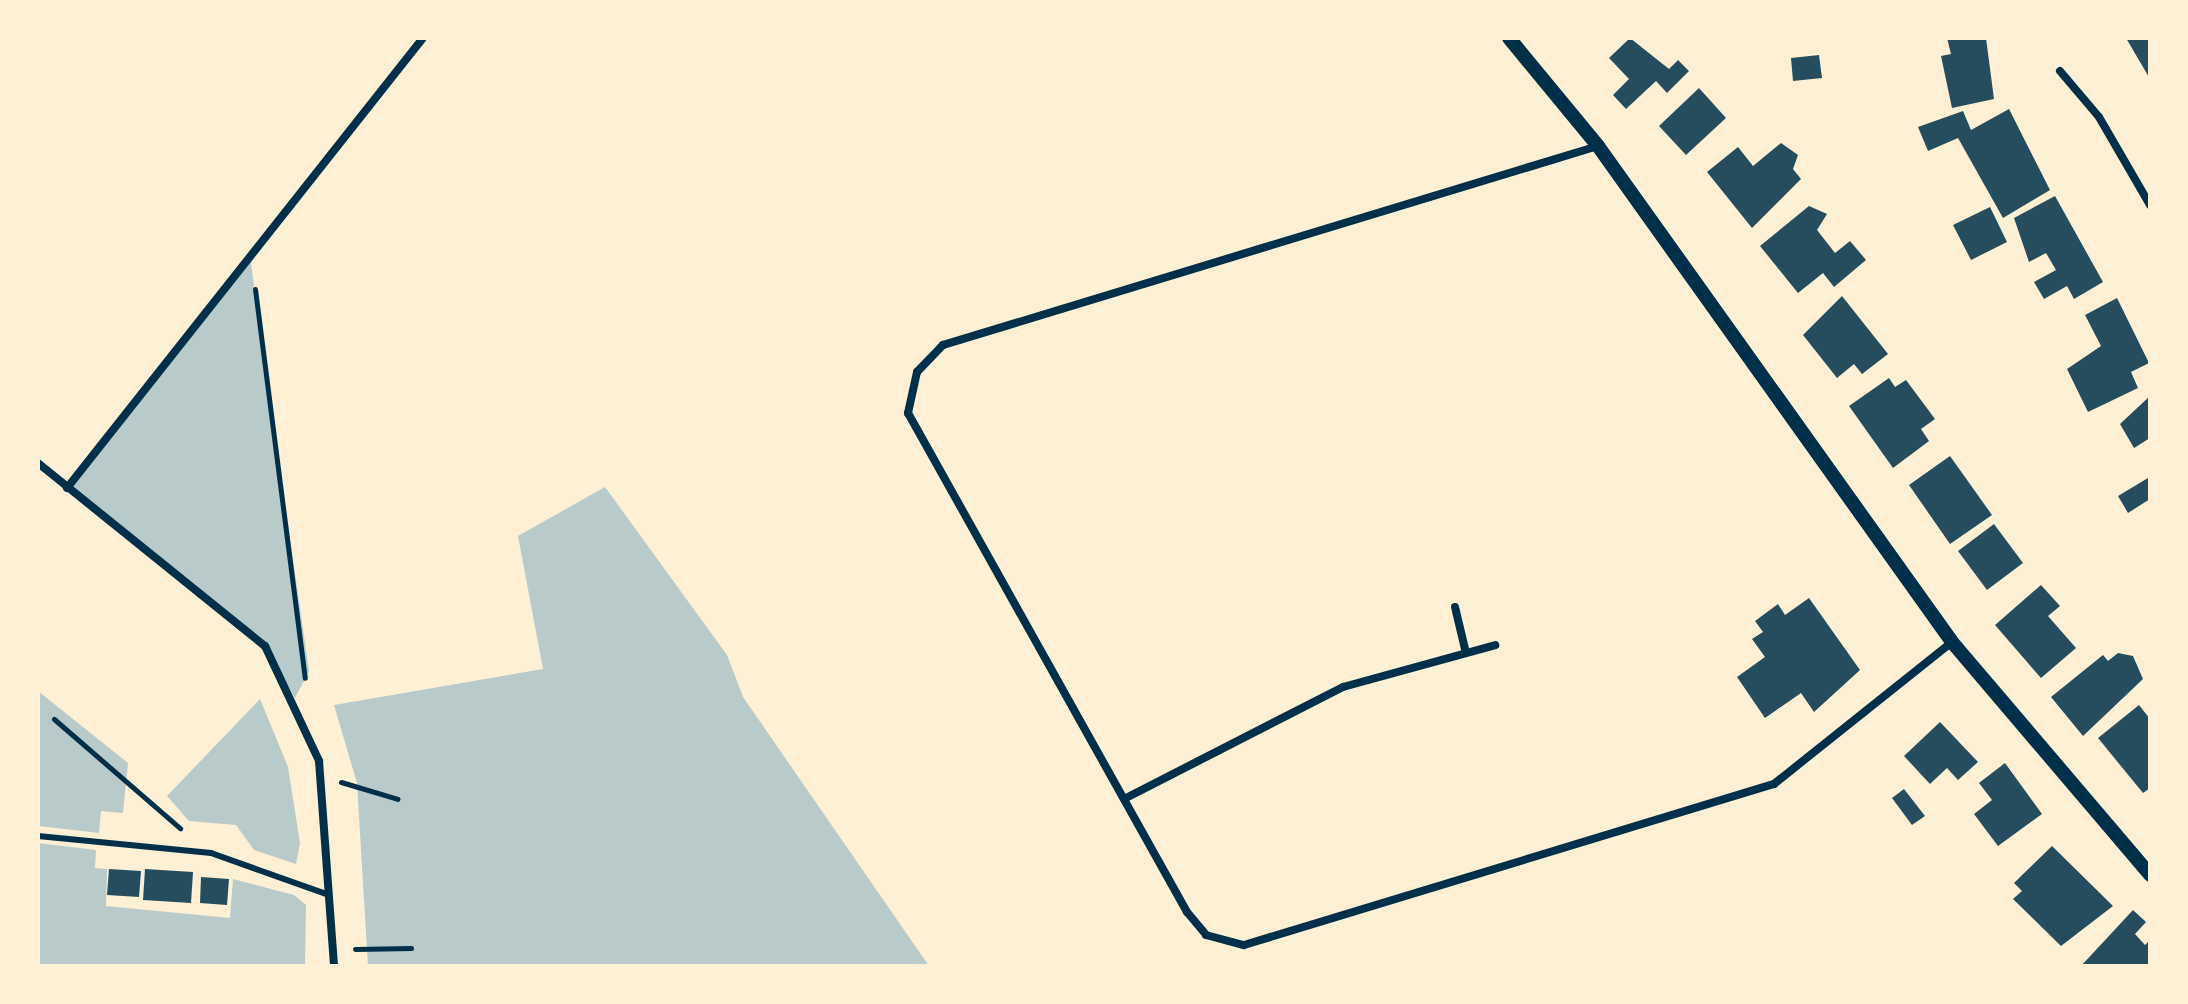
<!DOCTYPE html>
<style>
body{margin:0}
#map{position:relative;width:2188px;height:1004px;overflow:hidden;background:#fdf0d5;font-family:Manrope,sans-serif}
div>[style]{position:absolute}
.green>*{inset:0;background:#b9caca}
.building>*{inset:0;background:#264d5e}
.path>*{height:5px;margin:-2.5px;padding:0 2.5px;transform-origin:2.5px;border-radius:2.5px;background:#003049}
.service>*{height:6px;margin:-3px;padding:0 3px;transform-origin:3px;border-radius:3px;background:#003049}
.minor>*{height:8px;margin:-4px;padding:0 4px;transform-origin:4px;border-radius:4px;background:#003049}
.tertiary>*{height:14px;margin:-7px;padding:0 7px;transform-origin:7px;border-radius:7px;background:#003049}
span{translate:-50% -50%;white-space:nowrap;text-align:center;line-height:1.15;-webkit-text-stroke:6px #fdf0d5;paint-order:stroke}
.frame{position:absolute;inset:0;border:40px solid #fdf0d5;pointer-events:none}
</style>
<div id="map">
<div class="green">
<div style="clip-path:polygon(250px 257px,309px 671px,295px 698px,265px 646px,67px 488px)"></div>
<div style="clip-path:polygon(605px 487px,727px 655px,743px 697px,929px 966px,368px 966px,357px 783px,334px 705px,543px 669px,518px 536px)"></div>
<div style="clip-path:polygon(38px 691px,128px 763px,123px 813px,101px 811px,99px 833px,38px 826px)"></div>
<div style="clip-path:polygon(260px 699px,288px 767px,300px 843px,296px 864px,254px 850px,236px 825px,189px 821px,167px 796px)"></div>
<div style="clip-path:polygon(38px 843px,96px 850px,95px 868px,107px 869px,106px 906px,230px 918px,233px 879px,294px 895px,306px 905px,305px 966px,38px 966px)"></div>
</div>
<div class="building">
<div style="clip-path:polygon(1630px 38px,1669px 69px,1678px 60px,1689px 71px,1667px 93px,1656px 81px,1626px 109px,1613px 95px,1629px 79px,1609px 58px)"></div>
<div style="clip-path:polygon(1947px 38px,1986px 38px,1994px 99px,1952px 108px,1941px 56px,1951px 54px)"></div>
<div style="clip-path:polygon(2126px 38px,2150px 38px,2150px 79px)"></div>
<div style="clip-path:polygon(1819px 55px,1822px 78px,1793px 81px,1791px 58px)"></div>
<div style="clip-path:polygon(1699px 88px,1726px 118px,1686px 155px,1659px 126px)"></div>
<div style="clip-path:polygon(2009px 109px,2050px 190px,2003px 218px,1958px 138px,1928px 151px,1918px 127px,1963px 111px,1971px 130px)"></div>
<div style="clip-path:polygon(1781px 143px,1798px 155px,1793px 169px,1801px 179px,1752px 228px,1707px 172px,1738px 147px,1753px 166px)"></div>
<div style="clip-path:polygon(2055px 196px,2103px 282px,2074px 299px,2067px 286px,2044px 299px,2034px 282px,2056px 270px,2046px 253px,2029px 262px,2014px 218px)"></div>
<div style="clip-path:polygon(1809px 206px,1827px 214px,1817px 230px,1835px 253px,1850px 241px,1866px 260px,1834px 287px,1823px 273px,1798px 293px,1760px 246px)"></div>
<div style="clip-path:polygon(1990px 207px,2007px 242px,1971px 260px,1953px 225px)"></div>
<div style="clip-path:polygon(1842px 296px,1888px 354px,1862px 374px,1854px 364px,1837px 378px,1803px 335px)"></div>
<div style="clip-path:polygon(2117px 298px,2149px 363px,2131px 372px,2138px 388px,2088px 412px,2067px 369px,2101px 346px,2085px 315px)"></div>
<div style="clip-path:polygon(1889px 378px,1895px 387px,1906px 380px,1935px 419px,1921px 429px,1929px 441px,1893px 468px,1849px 406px)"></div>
<div style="clip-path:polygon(2150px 396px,2150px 438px,2134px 448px,2120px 424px)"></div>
<div style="clip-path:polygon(1950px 456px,1992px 515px,1950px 544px,1909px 485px)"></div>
<div style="clip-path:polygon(2148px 478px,2150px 499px,2128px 513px,2118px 496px)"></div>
<div style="clip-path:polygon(1994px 524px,2023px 563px,1987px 590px,1958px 551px)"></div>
<div style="clip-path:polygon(2041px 585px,2060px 606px,2048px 616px,2076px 648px,2041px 678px,1995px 625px)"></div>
<div style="clip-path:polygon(1809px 598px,1860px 670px,1814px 712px,1801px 693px,1765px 718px,1737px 677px,1765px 657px,1752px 639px,1763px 632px,1755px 621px,1778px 604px,1785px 615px)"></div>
<div style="clip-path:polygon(2118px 653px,2133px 656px,2143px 679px,2083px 736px,2051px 697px,2103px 655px,2108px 661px)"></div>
<div style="clip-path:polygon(2139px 705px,2150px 719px,2150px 788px,2143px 793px,2098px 738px)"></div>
<div style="clip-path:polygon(1940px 722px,1978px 762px,1958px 780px,1947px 768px,1930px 784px,1904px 756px)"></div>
<div style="clip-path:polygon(2005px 763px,2042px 814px,1998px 846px,1974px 814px,1992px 800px,1979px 783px)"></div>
<div style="clip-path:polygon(1904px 789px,1925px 816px,1912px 825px,1892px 798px)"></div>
<div style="clip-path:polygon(2052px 846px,2113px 906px,2061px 946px,2013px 899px,2022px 891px,2014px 883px)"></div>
<div style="clip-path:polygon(109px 869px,141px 871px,139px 897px,107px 895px)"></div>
<div style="clip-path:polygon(145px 869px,193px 872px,191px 903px,143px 900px)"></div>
<div style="clip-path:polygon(201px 877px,229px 879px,227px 905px,200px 903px)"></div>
<div style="clip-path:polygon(2133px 910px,2146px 922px,2135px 934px,2145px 945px,2150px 940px,2150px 966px,2081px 966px)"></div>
</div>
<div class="path">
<div style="left:255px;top:289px;width:392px;rotate:82.7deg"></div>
<div style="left:54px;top:719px;width:167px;rotate:40.9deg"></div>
<div style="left:341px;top:782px;width:59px;rotate:16.6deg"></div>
<div style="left:355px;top:949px;width:56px;rotate:-1deg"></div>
</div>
<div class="service">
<div style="left:38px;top:836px;width:174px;rotate:5.6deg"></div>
<div style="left:211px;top:853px;width:125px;rotate:19.6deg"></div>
</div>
<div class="minor">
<div style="left:2060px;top:71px;width:60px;rotate:49.7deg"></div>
<div style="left:2099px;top:117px;width:102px;rotate:59.9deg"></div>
<div style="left:1598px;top:146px;width:685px;rotate:163.1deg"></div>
<div style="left:943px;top:345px;width:37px;rotate:134deg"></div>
<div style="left:917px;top:372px;width:42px;rotate:102.4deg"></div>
<div style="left:908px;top:413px;width:572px;rotate:60.79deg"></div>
<div style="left:1187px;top:912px;width:30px;rotate:50deg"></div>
<div style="left:1206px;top:935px;width:39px;rotate:15deg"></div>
<div style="left:1244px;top:945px;width:554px;rotate:-16.9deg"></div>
<div style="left:1774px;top:784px;width:228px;rotate:-38.6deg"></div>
<div style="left:38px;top:463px;width:292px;rotate:38.9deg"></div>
<div style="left:265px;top:646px;width:127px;rotate:64.8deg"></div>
<div style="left:319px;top:761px;width:206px;rotate:85.8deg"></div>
<div style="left:67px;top:488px;width:574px;rotate:-51.65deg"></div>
<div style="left:1455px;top:607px;width:47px;rotate:76.6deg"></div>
<div style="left:1124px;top:799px;width:246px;rotate:-27.1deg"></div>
<div style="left:1343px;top:687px;width:158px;rotate:-15.4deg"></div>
</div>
<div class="tertiary">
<div style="left:1509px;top:38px;width:140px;rotate:50.5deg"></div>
<div style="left:1598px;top:146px;width:609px;rotate:54.48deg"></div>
<div style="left:1952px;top:642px;width:306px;rotate:49.6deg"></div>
</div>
<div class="frame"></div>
</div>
